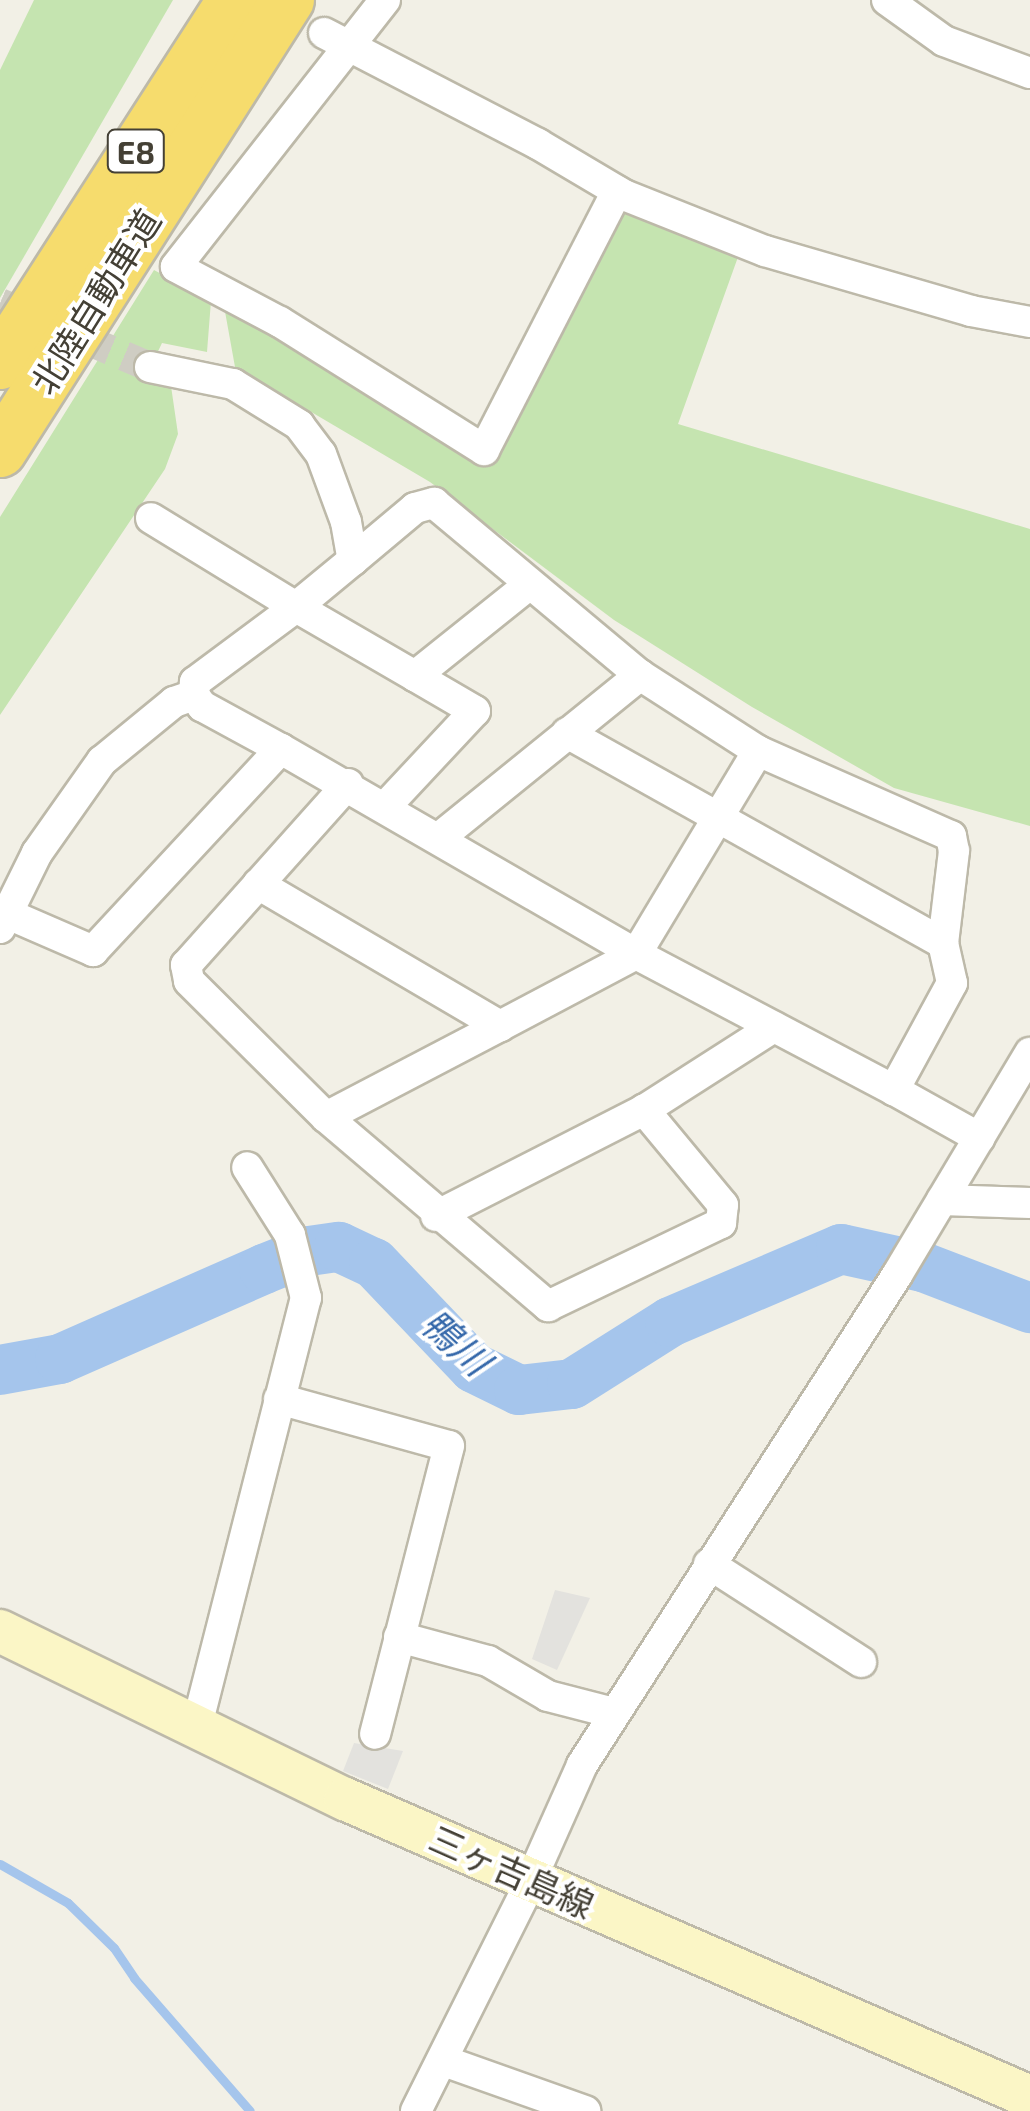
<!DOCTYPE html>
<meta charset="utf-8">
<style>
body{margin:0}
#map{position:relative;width:1030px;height:2111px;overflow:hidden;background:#f2f0e6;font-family:"Exo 2","Noto Sans JP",sans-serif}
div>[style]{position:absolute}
.green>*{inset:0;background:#c5e4b0}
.parking>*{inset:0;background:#e3e2de}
.stream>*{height:9px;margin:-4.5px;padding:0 4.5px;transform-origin:4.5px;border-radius:4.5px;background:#a5c5ec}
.river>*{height:50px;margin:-25px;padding:0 25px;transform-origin:25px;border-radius:25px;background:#a5c5ec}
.minor-tunnel>*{height:30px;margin-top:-15px;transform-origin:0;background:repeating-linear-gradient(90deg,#cfcdc3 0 30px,transparent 0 45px)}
.roads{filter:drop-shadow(2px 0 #bdb9a9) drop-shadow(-2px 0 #bdb9a9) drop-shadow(0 2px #bdb9a9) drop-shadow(0 -2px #bdb9a9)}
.minor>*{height:30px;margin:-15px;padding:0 15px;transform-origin:15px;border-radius:15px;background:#fff}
.secondary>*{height:42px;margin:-21px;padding:0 21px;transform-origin:21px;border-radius:21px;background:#fbf6c6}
.motorway>*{height:52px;margin:-26px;padding:0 26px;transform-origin:26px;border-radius:26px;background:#f6dc6d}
span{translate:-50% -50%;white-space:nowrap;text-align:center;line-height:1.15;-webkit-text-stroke:8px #fff;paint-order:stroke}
.shield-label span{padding:2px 8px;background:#fff;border:2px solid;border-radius:8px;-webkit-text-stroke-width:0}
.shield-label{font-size:32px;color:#444035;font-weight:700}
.street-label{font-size:35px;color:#444035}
.water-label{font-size:38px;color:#3568aa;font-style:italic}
</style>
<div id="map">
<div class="green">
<div style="clip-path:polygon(34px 0,173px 0,0 298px,0 70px)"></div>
<div style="clip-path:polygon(620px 212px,738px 257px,678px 424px,1030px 529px,1030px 826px,894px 788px,752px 707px,614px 620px,430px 482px,235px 367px,224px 306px,488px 462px)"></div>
<div style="clip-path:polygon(154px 270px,211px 301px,207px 352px,162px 343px,143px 383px,171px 386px,178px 434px,165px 469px,0 715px,0 517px)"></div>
</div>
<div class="parking">
<div style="clip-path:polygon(555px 1590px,590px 1598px,557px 1670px,532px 1659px)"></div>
<div style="clip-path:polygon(354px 1743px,403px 1751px,388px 1789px,343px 1771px)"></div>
</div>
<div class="stream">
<div style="left:0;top:1864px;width:78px;rotate:29.8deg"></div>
<div style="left:68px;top:1903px;width:64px;rotate:44.4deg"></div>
<div style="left:114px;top:1948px;width:36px;rotate:56deg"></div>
<div style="left:134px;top:1978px;width:176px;rotate:48.9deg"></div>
</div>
<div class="river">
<div style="left:0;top:1370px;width:61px;rotate:-10.4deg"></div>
<div style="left:60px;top:1359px;width:223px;rotate:-23.8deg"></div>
<div style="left:264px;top:1269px;width:48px;rotate:-21.8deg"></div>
<div style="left:309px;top:1251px;width:30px;rotate:-8deg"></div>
<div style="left:339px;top:1247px;width:38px;rotate:25deg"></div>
<div style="left:374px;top:1263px;width:145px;rotate:46.4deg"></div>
<div style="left:474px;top:1368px;width:50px;rotate:26.1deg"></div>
<div style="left:519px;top:1390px;width:53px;rotate:-6.5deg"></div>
<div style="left:572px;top:1384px;width:116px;rotate:-32.3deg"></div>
<div style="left:670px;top:1322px;width:186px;rotate:-23.1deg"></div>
<div style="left:841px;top:1249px;width:84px;rotate:12.4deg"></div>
<div style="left:923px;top:1267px;width:115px;rotate:21deg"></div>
</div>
<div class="minor-tunnel">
<div style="left:0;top:303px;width:163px;rotate:23.1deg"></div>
</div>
<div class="roads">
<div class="minor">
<div style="left:385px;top:0;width:339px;rotate:128.1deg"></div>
<div style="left:176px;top:267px;width:118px;rotate:27.9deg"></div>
<div style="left:280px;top:322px;width:241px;rotate:32.1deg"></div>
<div style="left:484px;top:450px;width:291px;rotate:-62.8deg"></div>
<div style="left:887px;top:0;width:70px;rotate:35.7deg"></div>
<div style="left:944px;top:41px;width:92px;rotate:20.4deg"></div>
<div style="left:324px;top:33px;width:241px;rotate:27.4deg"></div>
<div style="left:538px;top:144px;width:100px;rotate:30.7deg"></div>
<div style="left:624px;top:195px;width:152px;rotate:21.7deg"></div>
<div style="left:765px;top:251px;width:215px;rotate:16.2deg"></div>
<div style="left:971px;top:311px;width:60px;rotate:10.6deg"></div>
<div style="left:150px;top:367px;width:85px;rotate:11.6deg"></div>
<div style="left:233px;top:384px;width:78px;rotate:31.8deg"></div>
<div style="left:299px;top:425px;width:36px;rotate:53deg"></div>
<div style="left:321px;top:454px;width:72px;rotate:69.8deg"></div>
<div style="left:346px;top:522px;width:39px;rotate:80deg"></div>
<div style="left:353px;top:560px;width:74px;rotate:140.5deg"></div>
<div style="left:296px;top:607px;width:170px;rotate:-148.5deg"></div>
<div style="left:353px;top:560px;width:81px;rotate:-40deg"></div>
<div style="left:415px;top:508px;width:20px;rotate:-15deg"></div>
<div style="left:434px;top:503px;width:268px;rotate:39.9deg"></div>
<div style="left:640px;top:675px;width:140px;rotate:32.8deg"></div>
<div style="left:758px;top:751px;width:211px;rotate:23.8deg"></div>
<div style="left:951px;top:836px;width:15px;rotate:79deg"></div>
<div style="left:954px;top:851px;width:93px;rotate:96.8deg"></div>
<div style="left:194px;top:695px;width:13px;rotate:-86deg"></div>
<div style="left:195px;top:682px;width:126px;rotate:-36.6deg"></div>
<div style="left:296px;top:607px;width:138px;rotate:30.1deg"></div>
<div style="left:415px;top:676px;width:147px;rotate:-38.7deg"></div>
<div style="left:194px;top:695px;width:14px;rotate:54deg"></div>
<div style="left:202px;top:706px;width:90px;rotate:28.6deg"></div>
<div style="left:567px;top:733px;width:431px;rotate:29.2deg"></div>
<div style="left:943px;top:943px;width:41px;rotate:77.3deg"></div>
<div style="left:952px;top:983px;width:122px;rotate:118.5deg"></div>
<div style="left:894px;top:1090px;width:98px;rotate:29.2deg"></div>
<div style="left:348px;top:784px;width:243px;rotate:131.8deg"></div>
<div style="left:186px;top:965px;width:16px;rotate:79deg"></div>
<div style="left:189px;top:981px;width:193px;rotate:44.8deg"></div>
<div style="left:326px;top:1117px;width:292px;rotate:40.4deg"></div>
<div style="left:548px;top:1306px;width:192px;rotate:-25.6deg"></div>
<div style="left:721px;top:1223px;width:18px;rotate:-84deg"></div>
<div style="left:723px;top:1205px;width:124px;rotate:-129.7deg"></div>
<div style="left:386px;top:806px;width:130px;rotate:-46.9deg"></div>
<div style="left:475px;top:711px;width:69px;rotate:-149.7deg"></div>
<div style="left:439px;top:838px;width:259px;rotate:-39deg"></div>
<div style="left:258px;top:884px;width:281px;rotate:30.4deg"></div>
<div style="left:500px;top:1026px;width:154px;rotate:-27.9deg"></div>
<div style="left:636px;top:954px;width:237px;rotate:-59deg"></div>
<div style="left:8px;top:914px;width:93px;rotate:23.5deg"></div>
<div style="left:93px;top:951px;width:276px;rotate:-47.1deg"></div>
<div style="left:281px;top:749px;width:410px;rotate:30deg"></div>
<div style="left:636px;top:954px;width:292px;rotate:27.8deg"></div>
<div style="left:0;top:928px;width:84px;rotate:-63.7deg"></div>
<div style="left:37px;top:853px;width:113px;rotate:-54.8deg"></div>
<div style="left:102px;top:761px;width:93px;rotate:-39.3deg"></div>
<div style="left:174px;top:702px;width:21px;rotate:-19deg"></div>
<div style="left:326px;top:1117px;width:196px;rotate:-27.6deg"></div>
<div style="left:942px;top:1200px;width:88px;rotate:2deg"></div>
<div style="left:436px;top:1216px;width:233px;rotate:-27deg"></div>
<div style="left:644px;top:1110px;width:154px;rotate:-32.6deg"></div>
<div style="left:279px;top:1399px;width:176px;rotate:15.5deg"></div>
<div style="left:449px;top:1446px;width:297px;rotate:104.4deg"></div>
<div style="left:709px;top:1564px;width:181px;rotate:32.8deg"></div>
<div style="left:399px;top:1637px;width:92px;rotate:15.1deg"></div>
<div style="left:488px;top:1661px;width:69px;rotate:30.3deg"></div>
<div style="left:548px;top:1696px;width:68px;rotate:14.4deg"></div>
<div style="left:197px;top:1725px;width:441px;rotate:-75.7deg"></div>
<div style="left:306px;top:1298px;width:65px;rotate:-104.3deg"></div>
<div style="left:290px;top:1235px;width:80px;rotate:-122.3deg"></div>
<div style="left:444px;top:2061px;width:150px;rotate:19.5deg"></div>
<div style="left:416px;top:2111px;width:246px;rotate:-63.4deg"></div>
<div style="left:526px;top:1891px;width:138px;rotate:-66deg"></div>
<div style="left:582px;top:1765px;width:583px;rotate:-57.26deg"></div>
<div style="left:897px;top:1275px;width:259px;rotate:-59.1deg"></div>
</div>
<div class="secondary">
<div style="left:0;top:1631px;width:384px;rotate:26deg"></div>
<div style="left:345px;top:1799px;width:747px;rotate:23.51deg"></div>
</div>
<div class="motorway">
<div style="left:0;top:363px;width:432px;rotate:-57.2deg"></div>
<div style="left:0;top:451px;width:535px;rotate:-57.44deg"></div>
</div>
</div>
<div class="shield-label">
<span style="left:136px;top:151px">E8</span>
</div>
<div class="street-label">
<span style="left:95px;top:301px;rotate:-58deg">北陸自動車道</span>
<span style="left:512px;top:1871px;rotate:24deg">三ヶ吉島線</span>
</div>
<div class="water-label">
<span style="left:456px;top:1342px;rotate:42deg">鴨川</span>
</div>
</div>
